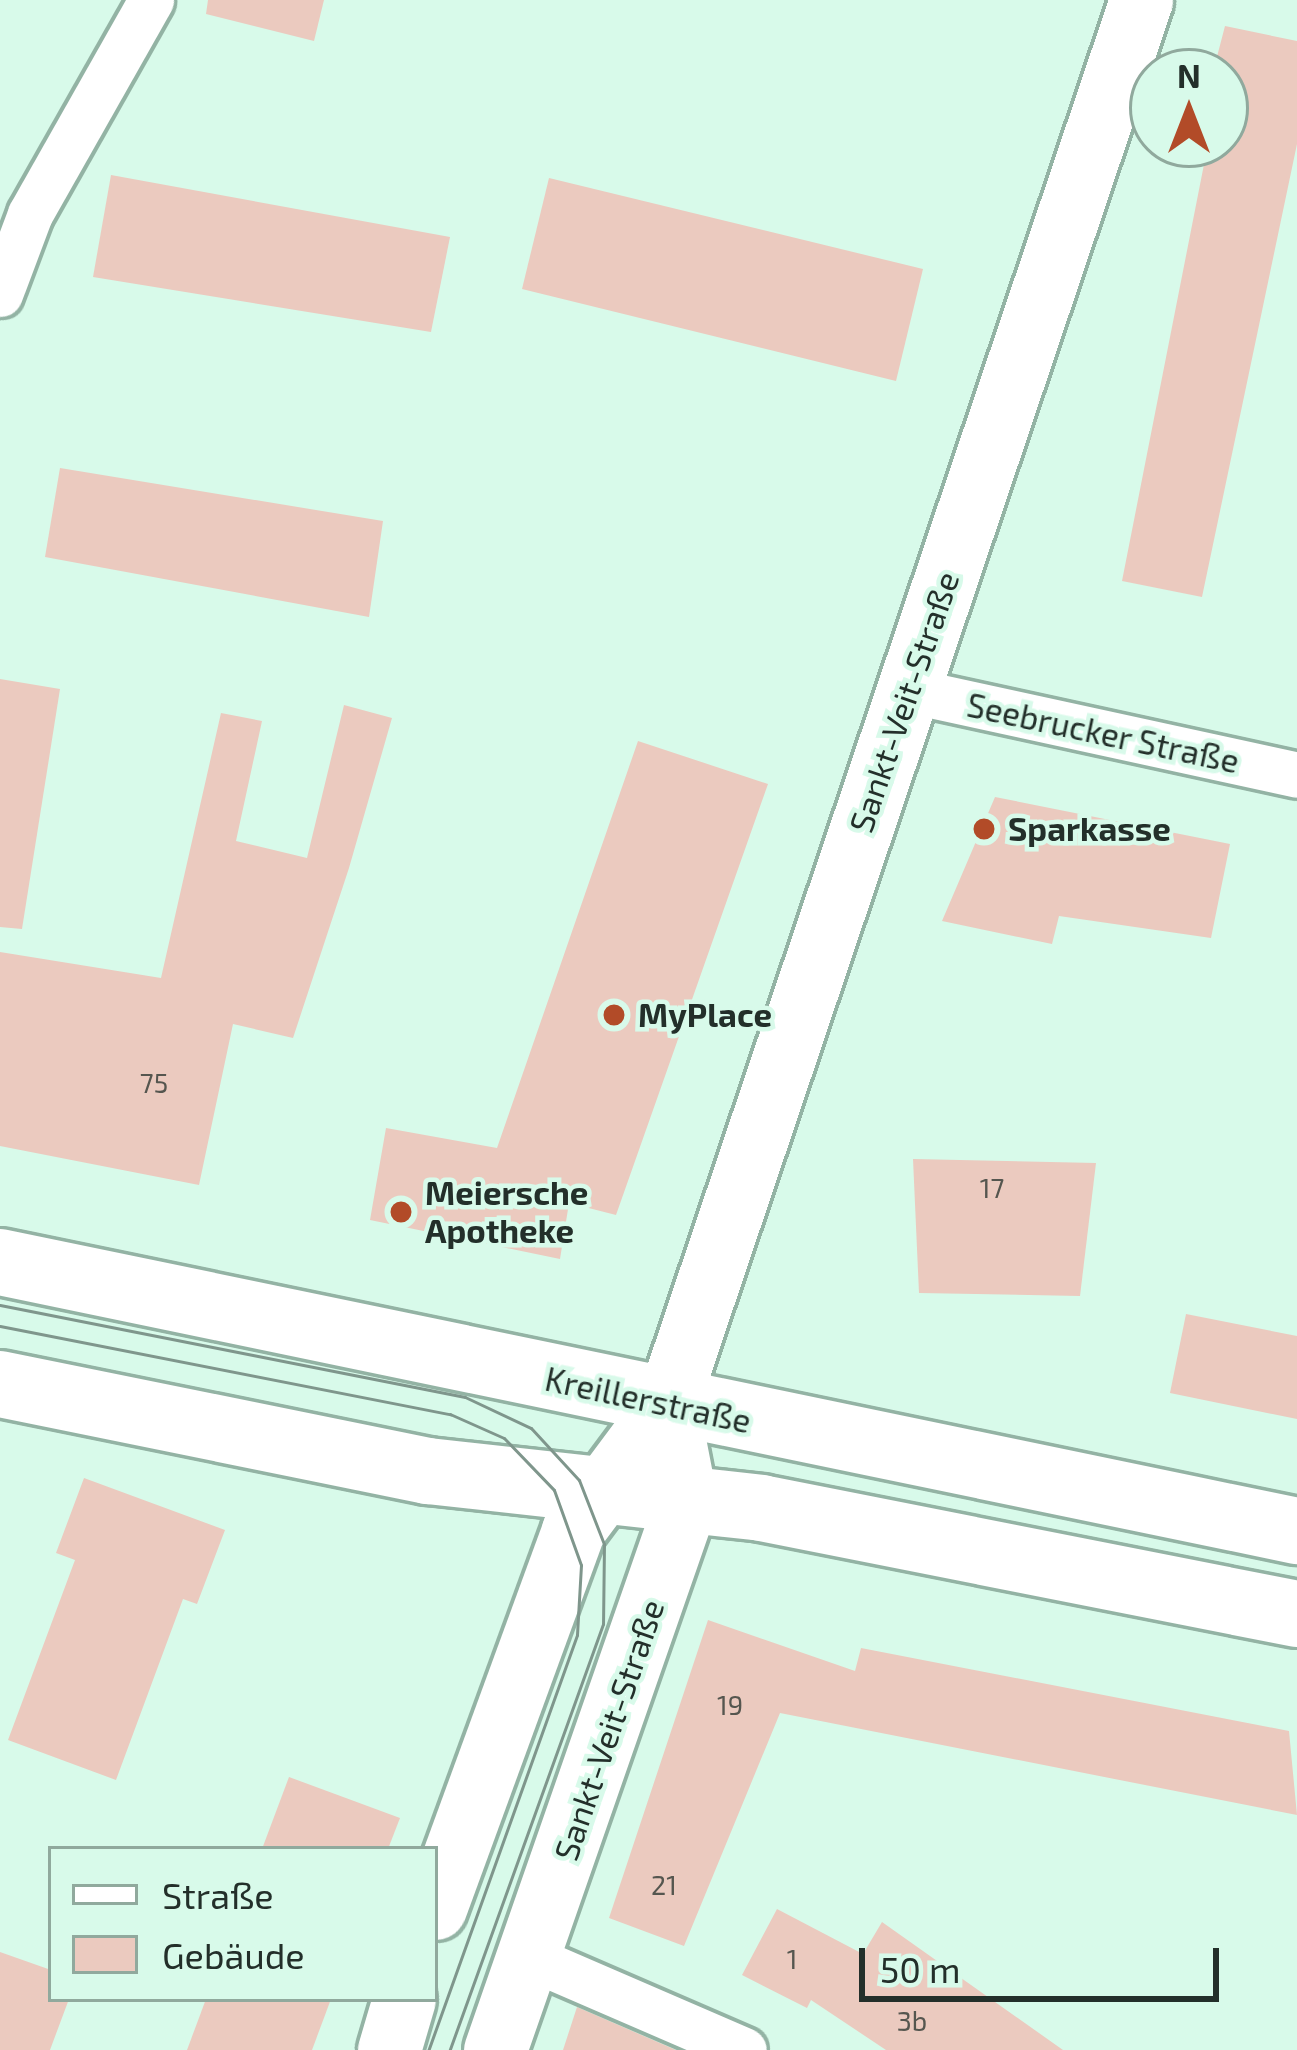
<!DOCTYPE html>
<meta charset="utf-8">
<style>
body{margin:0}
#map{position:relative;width:1297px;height:2050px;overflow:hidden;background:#d8faea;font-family:"Exo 2",sans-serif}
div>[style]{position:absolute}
.building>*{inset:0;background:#ebcabf}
.roads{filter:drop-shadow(3px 0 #93b3a4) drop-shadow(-3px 0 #93b3a4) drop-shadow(0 3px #93b3a4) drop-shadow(0 -3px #93b3a4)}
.street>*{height:45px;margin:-22.5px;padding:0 22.5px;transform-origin:22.5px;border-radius:22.5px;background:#fff}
.secondary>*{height:63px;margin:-31.5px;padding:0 31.5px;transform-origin:31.5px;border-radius:31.5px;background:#fff}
.primary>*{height:66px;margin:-33px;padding:0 33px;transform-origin:33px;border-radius:33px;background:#fff}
.tram>*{height:3px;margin:-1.5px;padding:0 1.5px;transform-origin:1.5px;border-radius:1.5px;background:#7f968c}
.dots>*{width:33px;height:33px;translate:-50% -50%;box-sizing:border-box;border:6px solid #d8faea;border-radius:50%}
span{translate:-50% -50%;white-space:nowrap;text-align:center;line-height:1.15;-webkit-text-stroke:9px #d8faea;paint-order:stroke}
.number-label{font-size:27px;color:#55564f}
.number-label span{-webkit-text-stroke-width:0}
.street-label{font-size:33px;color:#232f2a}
.poi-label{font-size:33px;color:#232f2a;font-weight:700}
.left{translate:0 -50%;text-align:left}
.legend{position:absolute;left:48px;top:1846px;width:390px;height:156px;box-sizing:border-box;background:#d8faea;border:3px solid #90a99d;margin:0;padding:15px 21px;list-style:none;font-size:36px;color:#232f2a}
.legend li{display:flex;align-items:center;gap:24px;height:60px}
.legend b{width:60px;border:3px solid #90a99d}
.north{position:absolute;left:1129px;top:48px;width:120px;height:120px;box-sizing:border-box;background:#d8faea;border:3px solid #90a99d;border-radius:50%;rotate:0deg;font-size:33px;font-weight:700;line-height:48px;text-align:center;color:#232f2a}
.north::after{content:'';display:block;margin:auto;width:42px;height:54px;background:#b24b28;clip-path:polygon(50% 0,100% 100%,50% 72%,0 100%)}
.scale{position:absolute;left:859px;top:1948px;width:360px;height:54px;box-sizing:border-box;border:6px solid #232f2a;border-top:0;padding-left:15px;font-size:36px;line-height:42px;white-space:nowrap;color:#232f2a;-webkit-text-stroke:9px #d8faea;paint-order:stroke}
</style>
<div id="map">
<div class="building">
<div style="clip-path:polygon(208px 0,324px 0,314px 41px,206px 14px)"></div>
<div style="clip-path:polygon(1225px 26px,1297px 41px,1297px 144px,1202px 597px,1122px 581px,1208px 144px,1225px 144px,1225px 72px,1213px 72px)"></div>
<div style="clip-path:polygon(111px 175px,450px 237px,431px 332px,93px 277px)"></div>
<div style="clip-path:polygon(549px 178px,923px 269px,896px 381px,522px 289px)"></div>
<div style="clip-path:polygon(60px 468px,383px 521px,369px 617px,45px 557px)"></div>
<div style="clip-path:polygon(0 679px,60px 689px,22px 929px,0 927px)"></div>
<div style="clip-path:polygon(344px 705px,392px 718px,349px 868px,293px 1038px,233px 1024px,199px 1185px,0 1146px,0 952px,161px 978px,221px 713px,262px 721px,236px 841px,307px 858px)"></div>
<div style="clip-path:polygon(638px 741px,768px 784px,616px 1215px,569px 1203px,560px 1259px,370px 1220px,386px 1128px,497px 1148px)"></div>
<div style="clip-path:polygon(995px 797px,1230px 844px,1211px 938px,1059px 916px,1052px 944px,942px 921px)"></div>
<div style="clip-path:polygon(913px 1159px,1096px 1163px,1080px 1296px,919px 1293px)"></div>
<div style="clip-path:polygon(1186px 1314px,1297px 1336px,1297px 1419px,1170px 1393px)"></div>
<div style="clip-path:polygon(84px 1478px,225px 1530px,197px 1604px,183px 1599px,116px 1780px,8px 1740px,75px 1560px,56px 1553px)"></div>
<div style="clip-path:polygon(708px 1620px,855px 1671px,861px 1648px,1289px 1731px,1297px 1815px,780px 1713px,684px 1946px,609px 1918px)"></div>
<div style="clip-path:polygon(289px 1777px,400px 1818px,388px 1849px,262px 1849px)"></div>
<div style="clip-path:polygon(777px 1909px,863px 1954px,882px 1922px,1063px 2050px,886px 2050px,811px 2000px,807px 2008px,742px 1975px)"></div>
<div style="clip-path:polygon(0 1952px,51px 1970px,51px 1999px,69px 1999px,50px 2050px,0 2050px)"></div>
<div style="clip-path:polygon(206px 1999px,331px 1999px,312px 2050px,187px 2050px)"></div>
<div style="clip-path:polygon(577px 2007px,676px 2050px,563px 2050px)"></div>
</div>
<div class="roads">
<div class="street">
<div style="left:0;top:294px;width:85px;rotate:-69.4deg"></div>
<div style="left:30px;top:214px;width:246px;rotate:-60.5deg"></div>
<div style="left:908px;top:690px;width:398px;rotate:12.3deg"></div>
<div style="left:529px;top:1957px;width:234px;rotate:23.4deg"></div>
</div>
<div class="secondary">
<div style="left:435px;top:1908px;width:402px;rotate:-69.9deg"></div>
<div style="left:573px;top:1530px;width:157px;rotate:-53.3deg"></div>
<div style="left:667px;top:1404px;width:1482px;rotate:-71.34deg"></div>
<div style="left:389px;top:2050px;width:53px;rotate:-73.6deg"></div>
<div style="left:495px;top:2050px;width:580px;rotate:-70.78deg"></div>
<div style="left:686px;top:1502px;width:100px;rotate:-101deg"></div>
</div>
<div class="primary">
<div style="left:0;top:1262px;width:1325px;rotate:11.72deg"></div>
<div style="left:0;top:1384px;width:437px;rotate:11.5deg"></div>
<div style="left:428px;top:1471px;width:335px;rotate:6.3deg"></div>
<div style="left:761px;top:1508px;width:546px;rotate:11.19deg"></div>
</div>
</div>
<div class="tram">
<div style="left:0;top:1305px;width:474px;rotate:11.2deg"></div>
<div style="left:465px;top:1397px;width:73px;rotate:25.2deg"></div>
<div style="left:531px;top:1428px;width:71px;rotate:47.3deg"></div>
<div style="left:579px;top:1480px;width:69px;rotate:68.7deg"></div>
<div style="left:604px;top:1544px;width:80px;rotate:90.7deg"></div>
<div style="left:603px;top:1624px;width:453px;rotate:109.8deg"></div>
<div style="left:0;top:1326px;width:459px;rotate:11.1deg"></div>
<div style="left:450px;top:1414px;width:59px;rotate:24deg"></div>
<div style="left:504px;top:1438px;width:72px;rotate:46.1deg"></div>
<div style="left:554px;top:1490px;width:80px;rotate:70.2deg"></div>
<div style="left:581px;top:1565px;width:70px;rotate:93.3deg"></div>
<div style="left:577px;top:1635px;width:441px;rotate:109.7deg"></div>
</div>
<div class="dots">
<div style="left:984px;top:829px;background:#b24b28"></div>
<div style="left:614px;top:1015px;background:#b24b28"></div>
<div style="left:401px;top:1212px;background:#b24b28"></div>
</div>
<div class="number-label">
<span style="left:154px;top:1083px">75</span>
<span style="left:992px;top:1188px">17</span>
<span style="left:730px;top:1705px">19</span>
<span style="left:664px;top:1885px">21</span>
<span style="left:792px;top:1959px">1</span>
<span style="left:912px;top:2021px">3b</span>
</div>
<div class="street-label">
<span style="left:904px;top:702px;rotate:-71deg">Sankt-Veit-Straße</span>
<span style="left:1103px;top:733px;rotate:12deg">Seebrucker Straße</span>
<span style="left:648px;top:1400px;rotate:12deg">Kreillerstraße</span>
<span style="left:609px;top:1730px;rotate:-71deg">Sankt-Veit-Straße</span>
</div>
<div class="poi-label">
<span class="left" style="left:1008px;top:829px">Sparkasse</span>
<span class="left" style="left:638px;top:1015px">MyPlace</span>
<span class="left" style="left:425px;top:1212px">Meiersche<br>Apotheke</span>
</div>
<ul class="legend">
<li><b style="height:15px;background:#fff"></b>Straße</li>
<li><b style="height:33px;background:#ebcabf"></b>Gebäude</li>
</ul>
<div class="north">N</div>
<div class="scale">50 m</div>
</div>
